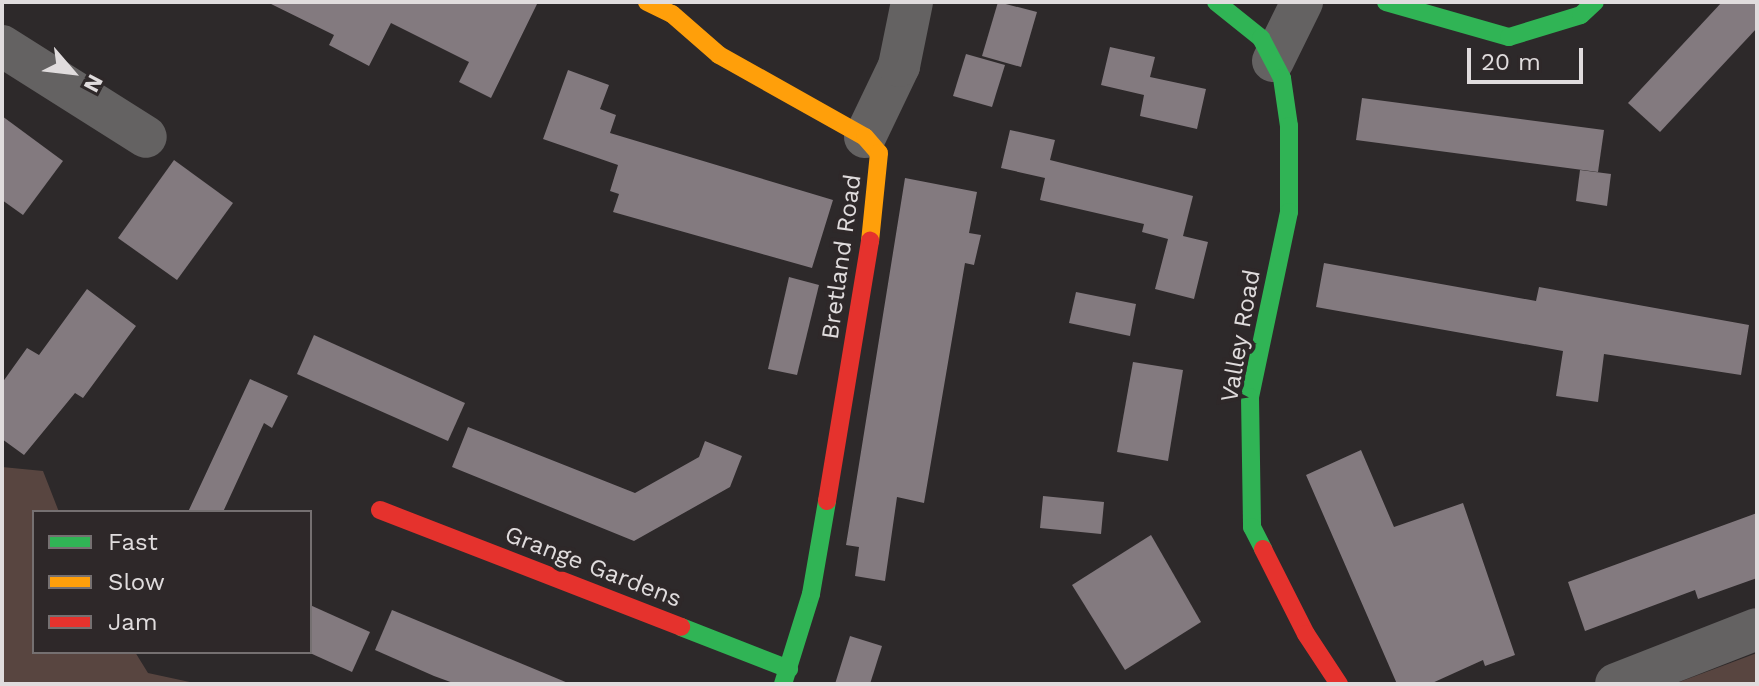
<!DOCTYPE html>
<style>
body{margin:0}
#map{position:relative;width:1759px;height:686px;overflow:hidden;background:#2d292a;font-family:"Work Sans",sans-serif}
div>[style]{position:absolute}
.green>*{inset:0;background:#584540}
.building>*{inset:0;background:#837a7f}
.street>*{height:42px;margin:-21px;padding:0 21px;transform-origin:21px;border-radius:21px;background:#646262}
.fast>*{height:18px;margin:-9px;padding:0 9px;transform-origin:9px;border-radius:9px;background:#30b455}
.slow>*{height:18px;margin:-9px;padding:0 9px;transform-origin:9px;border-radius:9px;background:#ff9f0a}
.jam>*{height:18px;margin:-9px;padding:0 9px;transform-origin:9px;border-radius:9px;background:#e5322d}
span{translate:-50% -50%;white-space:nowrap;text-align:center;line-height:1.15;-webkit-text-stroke:8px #2e2829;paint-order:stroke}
.street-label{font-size:24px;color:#e0dcdd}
.frame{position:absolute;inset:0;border:4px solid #e0dcdd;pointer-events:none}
.legend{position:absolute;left:32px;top:510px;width:280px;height:144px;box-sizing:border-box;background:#2e2829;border:2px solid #757071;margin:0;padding:10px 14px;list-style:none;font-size:24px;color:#e0dcdd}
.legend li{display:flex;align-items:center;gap:16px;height:40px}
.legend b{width:40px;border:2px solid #757071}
.north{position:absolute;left:32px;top:32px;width:80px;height:80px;-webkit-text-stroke:6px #2e2829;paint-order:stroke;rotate:118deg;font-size:22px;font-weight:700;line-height:32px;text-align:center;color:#e0dcdd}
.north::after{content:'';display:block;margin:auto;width:28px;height:36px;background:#e0dcdd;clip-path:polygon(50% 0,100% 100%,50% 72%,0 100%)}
.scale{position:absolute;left:1467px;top:48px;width:116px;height:36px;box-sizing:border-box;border:4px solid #e0dcdd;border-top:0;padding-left:10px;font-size:24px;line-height:28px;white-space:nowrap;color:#e0dcdd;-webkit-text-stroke:6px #2e2829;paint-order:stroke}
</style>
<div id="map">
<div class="green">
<div style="clip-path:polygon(2px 467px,43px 471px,59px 512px,34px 512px,34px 652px,135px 652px,148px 673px,199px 684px,2px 684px)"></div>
<div style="clip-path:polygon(1757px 653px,1757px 684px,1674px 684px)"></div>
</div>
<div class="building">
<div style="clip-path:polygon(267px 2px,538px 2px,491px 98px,459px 82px,469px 62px,391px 23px,369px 66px,329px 45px,334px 35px)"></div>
<div style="clip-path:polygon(998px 2px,1037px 12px,1021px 67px,982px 56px)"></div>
<div style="clip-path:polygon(1722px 2px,1757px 2px,1757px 28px,1660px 132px,1628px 103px)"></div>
<div style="clip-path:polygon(1110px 47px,1155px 57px,1150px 77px,1206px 89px,1197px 129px,1140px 116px,1144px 95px,1101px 85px)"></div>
<div style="clip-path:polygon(966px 54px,1005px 65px,992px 107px,953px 96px)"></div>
<div style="clip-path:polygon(568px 70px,609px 85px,600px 109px,616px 115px,610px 133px,833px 200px,812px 268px,613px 212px,619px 194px,610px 191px,618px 165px,543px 139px)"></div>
<div style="clip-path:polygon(1362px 98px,1604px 130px,1598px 172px,1356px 140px)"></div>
<div style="clip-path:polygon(2px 116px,63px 161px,23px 215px,2px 200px)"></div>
<div style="clip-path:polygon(1010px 130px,1055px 140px,1050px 160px,1193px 196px,1183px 236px,1208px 242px,1194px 299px,1155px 289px,1168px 239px,1142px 232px,1144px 224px,1040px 200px,1045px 178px,1001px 168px)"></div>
<div style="clip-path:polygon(174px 160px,233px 203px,177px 280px,118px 238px)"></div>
<div style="clip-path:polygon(1580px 170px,1611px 174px,1607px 206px,1576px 201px)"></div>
<div style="clip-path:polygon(905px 178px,977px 192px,969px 233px,981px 235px,974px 265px,965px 263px,924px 503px,897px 497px,885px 581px,855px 576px,859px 547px,846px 545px)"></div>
<div style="clip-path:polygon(1324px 263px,1536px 301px,1539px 287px,1749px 325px,1741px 375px,1604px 354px,1598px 402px,1556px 396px,1563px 351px,1316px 307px)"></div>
<div style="clip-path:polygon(789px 277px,819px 285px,797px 375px,768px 369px)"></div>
<div style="clip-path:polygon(87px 289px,136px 326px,83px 398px,75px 393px,24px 455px,2px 439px,2px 383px,27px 348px,39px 355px)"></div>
<div style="clip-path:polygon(1076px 292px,1136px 304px,1130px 336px,1069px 323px)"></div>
<div style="clip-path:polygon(314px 335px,465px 403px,448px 441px,297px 374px)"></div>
<div style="clip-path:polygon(1133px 362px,1183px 370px,1168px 461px,1117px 452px)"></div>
<div style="clip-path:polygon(250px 379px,288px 396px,272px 428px,264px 423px,223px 512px,188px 512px)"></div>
<div style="clip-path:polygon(468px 427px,635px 493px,699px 457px,705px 441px,742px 456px,730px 487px,634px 541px,452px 467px)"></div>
<div style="clip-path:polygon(1361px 450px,1394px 527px,1463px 503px,1515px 655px,1485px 666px,1483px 660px,1430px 684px,1397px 684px,1306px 475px)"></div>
<div style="clip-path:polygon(1043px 496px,1104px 502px,1101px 534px,1040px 528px)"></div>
<div style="clip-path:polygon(1757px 513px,1757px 578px,1698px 599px,1695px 590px,1585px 631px,1568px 582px)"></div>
<div style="clip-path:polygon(1151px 535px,1201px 622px,1125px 670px,1072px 585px)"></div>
<div style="clip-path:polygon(310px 605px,370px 632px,352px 672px,310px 653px)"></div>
<div style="clip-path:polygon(392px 610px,568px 683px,568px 684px,456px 684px,434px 676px,375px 650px)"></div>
<div style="clip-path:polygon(850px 636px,882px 646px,870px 684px,835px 684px)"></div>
</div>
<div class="street">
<div style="left:2px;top:46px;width:170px;rotate:32.3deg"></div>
<div style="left:1273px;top:61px;width:66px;rotate:-63.8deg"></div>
<div style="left:865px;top:137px;width:79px;rotate:-64.4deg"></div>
<div style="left:899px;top:66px;width:65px;rotate:-78.5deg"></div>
<div style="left:1616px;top:684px;width:151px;rotate:-21.3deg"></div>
</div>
<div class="fast">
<div style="left:1216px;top:2px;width:58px;rotate:38.7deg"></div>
<div style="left:1261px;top:38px;width:45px;rotate:62.3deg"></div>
<div style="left:1282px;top:78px;width:49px;rotate:81.7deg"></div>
<div style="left:1289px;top:126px;width:86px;rotate:90deg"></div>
<div style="left:1289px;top:212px;width:189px;rotate:101.9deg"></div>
<div style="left:1250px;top:397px;width:130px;rotate:89.1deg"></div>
<div style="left:1252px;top:527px;width:25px;rotate:63deg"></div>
<div style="left:1386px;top:2px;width:128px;rotate:15.9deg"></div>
<div style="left:1509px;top:37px;width:75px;rotate:-17deg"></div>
<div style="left:1581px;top:15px;width:19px;rotate:-43deg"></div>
<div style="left:681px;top:627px;width:116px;rotate:21.3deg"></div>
<div style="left:783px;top:684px;width:94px;rotate:-72.7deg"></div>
<div style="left:811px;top:594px;width:94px;rotate:-80.2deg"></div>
</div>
<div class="slow">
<div style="left:647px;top:2px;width:28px;rotate:26deg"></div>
<div style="left:672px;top:14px;width:62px;rotate:41.1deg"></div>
<div style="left:719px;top:55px;width:167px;rotate:29.3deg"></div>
<div style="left:865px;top:137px;width:21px;rotate:49deg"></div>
<div style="left:879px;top:153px;width:88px;rotate:95.8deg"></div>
</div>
<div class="jam">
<div style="left:827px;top:501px;width:264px;rotate:-80.6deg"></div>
<div style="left:380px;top:510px;width:323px;rotate:21.2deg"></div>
<div style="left:1263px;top:549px;width:95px;rotate:63.2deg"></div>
<div style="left:1306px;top:634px;width:60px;rotate:56.6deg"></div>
</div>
<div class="street-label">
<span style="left:842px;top:257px;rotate:-82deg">Bretland Road</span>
<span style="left:1241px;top:336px;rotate:-80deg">Valley Road</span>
<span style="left:593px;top:567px;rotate:21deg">Grange Gardens</span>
</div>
<div class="frame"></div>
<ul class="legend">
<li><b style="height:10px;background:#30b455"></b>Fast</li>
<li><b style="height:10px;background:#ff9f0a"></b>Slow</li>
<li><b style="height:10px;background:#e5322d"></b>Jam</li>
</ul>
<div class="north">N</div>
<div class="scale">20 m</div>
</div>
